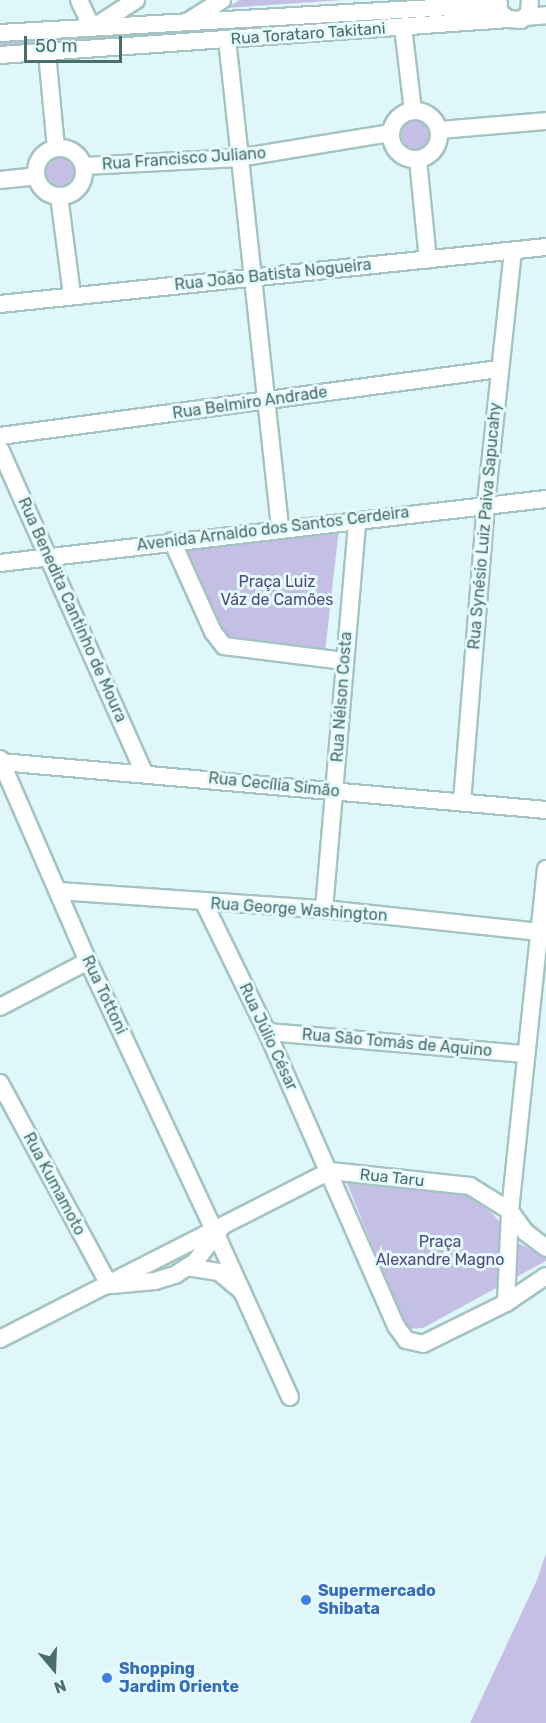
<!DOCTYPE html>
<meta charset="utf-8">
<style>
body{margin:0}
#map{position:relative;width:546px;height:1723px;overflow:hidden;background:#e0f7fa;font-family:Rubik,sans-serif}
div>[style]{position:absolute}
.green>*{inset:0;background:#c4c0e5}
.round{border-radius:50%}
.roads{filter:drop-shadow(2px 0 #a4c4c3) drop-shadow(-2px 0 #a4c4c3) drop-shadow(0 2px #a4c4c3) drop-shadow(0 -2px #a4c4c3)}
.minor>*{height:16px;margin:-8px;padding:0 8px;transform-origin:8px;border-radius:8px;background:#fff}
.minor>.ring{margin:-8px;padding:0;box-sizing:content-box;background:none;border:16px solid #fff;border-radius:50%}
.dots>*{width:16px;height:16px;translate:-50% -50%;box-sizing:border-box;border:3px solid #e6fbfd;border-radius:50%}
span{translate:-50% -50%;white-space:nowrap;text-align:center;line-height:1.15;-webkit-text-stroke:6px #e6fbfd;paint-order:stroke}
.street-label{font-size:16px;color:#4a6e69}
.park-label{font-size:16px;color:#54497e}
.shop-label{font-size:16px;color:#366cbe;font-weight:700}
.left{translate:0 -50%;text-align:left}
.north{position:absolute;left:24px;top:1639px;width:60px;height:60px;-webkit-text-stroke:4px #e6fbfd;paint-order:stroke;rotate:161deg;font-size:16px;font-weight:700;line-height:24px;text-align:center;color:#4a6e69}
.north::after{content:'';display:block;margin:auto;width:21px;height:27px;background:#4a6e69;clip-path:polygon(50% 0,100% 100%,50% 72%,0 100%)}
.scale{position:absolute;left:24px;top:36px;width:98px;height:27px;box-sizing:border-box;border:3px solid #4a6e69;border-top:0;padding-left:8px;font-size:18px;line-height:21px;white-space:nowrap;color:#4a6e69;-webkit-text-stroke:4px #e6fbfd;paint-order:stroke}
</style>
<div id="map">
<div class="green">
<div style="clip-path:polygon(240px 0,344px 0,226px 8px)"></div>
<div style="clip-path:polygon(483px 14px,0 48px,0 36px,74px 31px)"></div>
<div class="round" style="left:401px;top:116px;width:34px;height:34px"></div>
<div class="round" style="left:43px;top:156px;width:34px;height:34px"></div>
<div style="clip-path:polygon(339px 528px,325px 652px,231px 640px,222px 635px,183px 546px)"></div>
<div style="clip-path:polygon(346px 1181px,467px 1193px,493px 1214px,517px 1243px,546px 1256px,546px 1261px,423px 1328px,406px 1329px)"></div>
<div style="clip-path:polygon(546px 1553px,546px 1723px,470px 1723px,537px 1580px)"></div>
</div>
<div class="roads">
<div class="minor">
<div style="left:79px;top:0;width:31px;rotate:65deg"></div>
<div style="left:501px;top:13px;width:9px;rotate:41deg"></div>
<div style="left:508px;top:19px;width:13px;rotate:4deg"></div>
<div style="left:521px;top:20px;width:11px;rotate:-41deg"></div>
<div style="left:529px;top:13px;width:13px;rotate:-86deg"></div>
<div style="left:525px;top:17px;width:21px;rotate:-5deg"></div>
<div style="left:190px;top:20px;width:38px;rotate:-32deg"></div>
<div style="left:94px;top:27px;width:50px;rotate:-32.7deg"></div>
<div style="left:403px;top:27px;width:85px;rotate:83.2deg"></div>
<div style="left:0;top:33px;width:500px;rotate:-3.3deg"></div>
<div style="left:227px;top:39px;width:493px;rotate:83.8deg"></div>
<div style="left:47px;top:53px;width:95px;rotate:84.6deg"></div>
<div style="left:0;top:55px;width:509px;rotate:-4.05deg"></div>
<div class="ring" style="left:391px;top:111px;width:32px;height:32px"></div>
<div style="left:439px;top:130px;width:107px;rotate:-4.8deg"></div>
<div class="ring" style="left:36px;top:148px;width:32px;height:32px"></div>
<div style="left:418px;top:160px;width:100px;rotate:84.3deg"></div>
<div style="left:84px;top:166px;width:154px;rotate:-3deg"></div>
<div style="left:238px;top:158px;width:155px;rotate:-9.3deg"></div>
<div style="left:0;top:180px;width:36px;rotate:-6deg"></div>
<div style="left:59px;top:196px;width:100px;rotate:82.5deg"></div>
<div style="left:0;top:304px;width:549px;rotate:-5.96deg"></div>
<div style="left:0;top:436px;width:503px;rotate:-7.65deg"></div>
<div style="left:0;top:449px;width:354px;rotate:66deg"></div>
<div style="left:172px;top:541px;width:100px;rotate:65.7deg"></div>
<div style="left:213px;top:632px;width:18px;rotate:52deg"></div>
<div style="left:224px;top:646px;width:121px;rotate:7.1deg"></div>
<div style="left:0;top:563px;width:550px;rotate:-6.69deg"></div>
<div style="left:0;top:759px;width:220px;rotate:66.5deg"></div>
<div style="left:88px;top:961px;width:295px;rotate:64.9deg"></div>
<div style="left:1px;top:762px;width:547px;rotate:5.03deg"></div>
<div style="left:462px;top:802px;width:300px;rotate:-85.4deg"></div>
<div style="left:486px;top:503px;width:253px;rotate:-83.9deg"></div>
<div style="left:58px;top:891px;width:267px;rotate:3.9deg"></div>
<div style="left:324px;top:909px;width:217px;rotate:6.1deg"></div>
<div style="left:204px;top:903px;width:144px;rotate:64deg"></div>
<div style="left:267px;top:1032px;width:321px;rotate:66.3deg"></div>
<div style="left:396px;top:1326px;width:17px;rotate:54deg"></div>
<div style="left:406px;top:1340px;width:17px;rotate:13deg"></div>
<div style="left:423px;top:1344px;width:93px;rotate:-26.3deg"></div>
<div style="left:506px;top:1303px;width:92px;rotate:-87.5deg"></div>
<div style="left:510px;top:1211px;width:344px;rotate:-84deg"></div>
<div style="left:324px;top:909px;width:389px;rotate:-85.1deg"></div>
<div style="left:0;top:1007px;width:99px;rotate:-27.6deg"></div>
<div style="left:267px;top:1032px;width:260px;rotate:4.9deg"></div>
<div style="left:0;top:1083px;width:230px;rotate:61.6deg"></div>
<div style="left:216px;top:1234px;width:179px;rotate:65.6deg"></div>
<div style="left:187px;top:1267px;width:32px;rotate:9deg"></div>
<div style="left:219px;top:1272px;width:30px;rotate:40deg"></div>
<div style="left:112px;top:1285px;width:43px;rotate:-5.3deg"></div>
<div style="left:155px;top:1281px;width:21px;rotate:-17deg"></div>
<div style="left:175px;top:1275px;width:24px;rotate:-33deg"></div>
<div style="left:195px;top:1262px;width:43px;rotate:-52.6deg"></div>
<div style="left:506px;top:1303px;width:48px;rotate:-34deg"></div>
<div style="left:0;top:1339px;width:370px;rotate:-27deg"></div>
<div style="left:330px;top:1171px;width:141px;rotate:6.1deg"></div>
<div style="left:470px;top:1186px;width:47px;rotate:32deg"></div>
<div style="left:510px;top:1211px;width:26px;rotate:54deg"></div>
<div style="left:525px;top:1232px;width:26px;rotate:37deg"></div>
</div>
</div>
<div class="dots">
<div style="left:306px;top:1600px;background:#3f7fe0"></div>
<div style="left:107px;top:1678px;background:#3f7fe0"></div>
</div>
<div class="street-label">
<span style="left:308px;top:34px;rotate:-4deg">Rua Torataro Takitani</span>
<span style="left:184px;top:159px;rotate:-4deg">Rua Francisco Juliano</span>
<span style="left:273px;top:275px;rotate:-6deg">Rua João Batista Nogueira</span>
<span style="left:250px;top:403px;rotate:-8deg">Rua Belmiro Andrade</span>
<span style="left:485px;top:526px;rotate:-85deg">Rua Synésio Luiz Paiva Sapucahy</span>
<span style="left:273px;top:529px;rotate:-7deg">Avenida Arnaldo dos Santos Cerdeira</span>
<span style="left:72px;top:610px;rotate:66deg">Rua Benedita Cantinho de Moura</span>
<span style="left:342px;top:697px;rotate:-86deg">Rua Nélson Costa</span>
<span style="left:274px;top:785px;rotate:6deg">Rua Cecília Simão</span>
<span style="left:299px;top:910px;rotate:4deg">Rua George Washington</span>
<span style="left:104px;top:995px;rotate:65deg">Rua Tottoni</span>
<span style="left:268px;top:1037px;rotate:65deg">Rua Júlio César</span>
<span style="left:397px;top:1043px;rotate:5deg">Rua São Tomás de Aquino</span>
<span style="left:392px;top:1178px;rotate:6deg">Rua Taru</span>
<span style="left:54px;top:1184px;rotate:62deg">Rua Kumamoto</span>
</div>
<div class="park-label">
<span style="left:277px;top:591px">Praça Luiz<br>Váz de Camões</span>
<span style="left:440px;top:1251px">Praça<br>Alexandre Magno</span>
</div>
<div class="shop-label">
<span class="left" style="left:318px;top:1600px">Supermercado<br>Shibata</span>
<span class="left" style="left:119px;top:1678px">Shopping<br>Jardim Oriente</span>
</div>
<div class="north">N</div>
<div class="scale">50 m</div>
</div>
